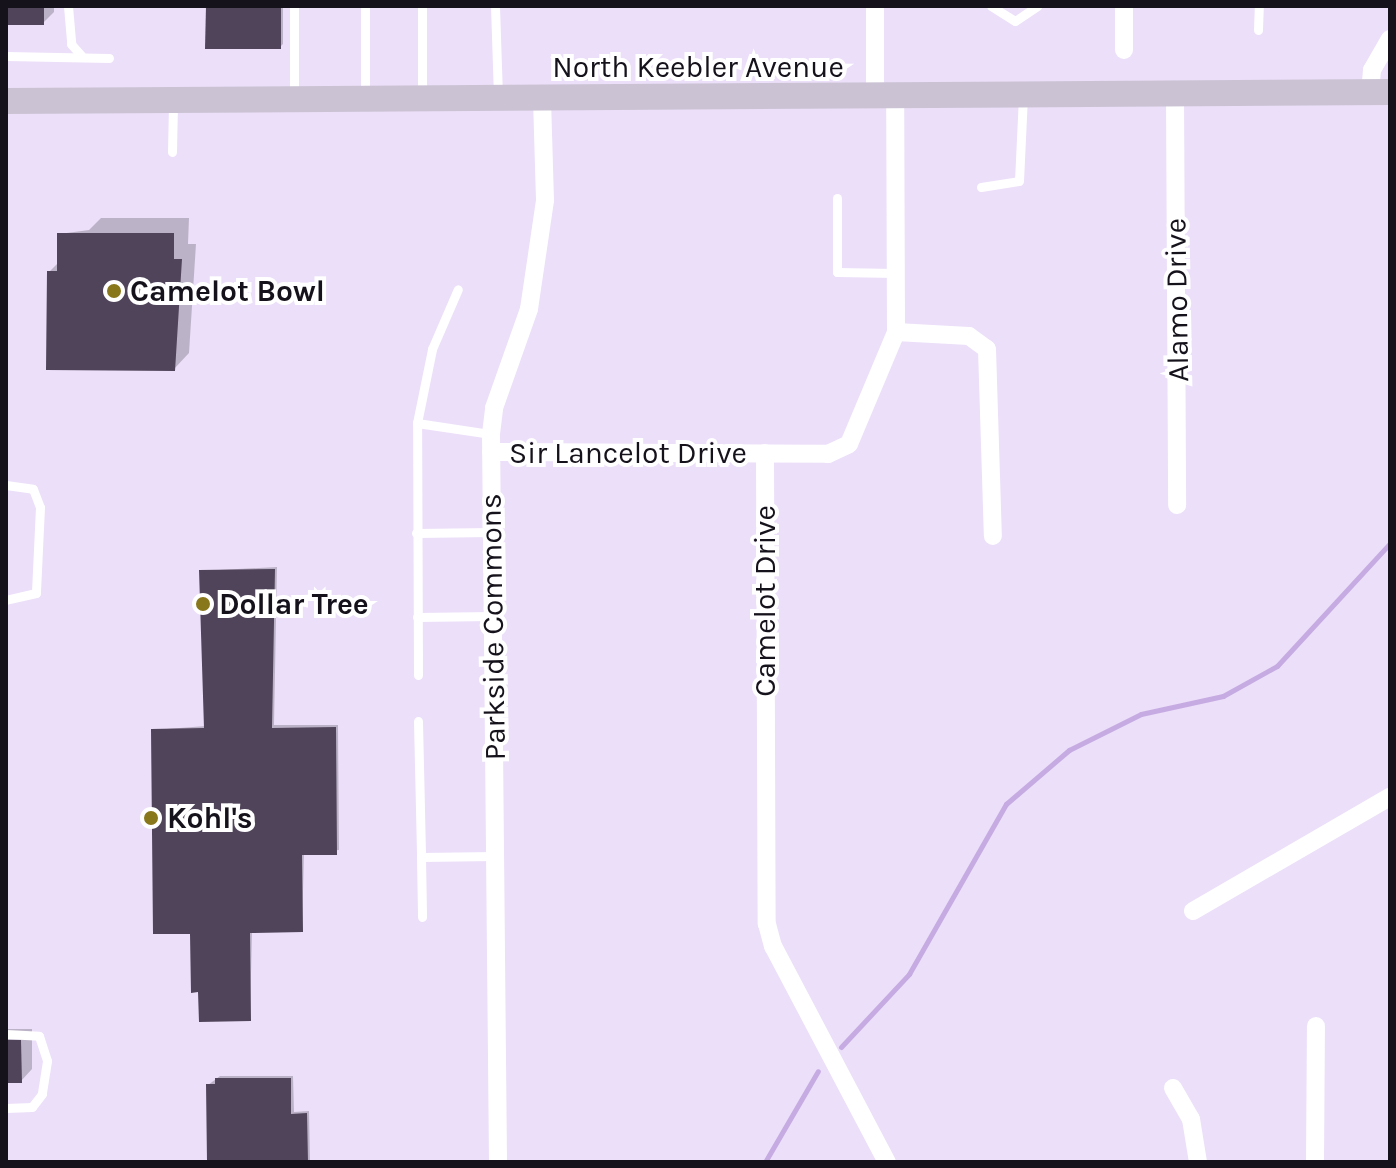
<!DOCTYPE html>
<style>
body{margin:0}
#map{position:relative;width:1396px;height:1168px;overflow:hidden;background:#ecdff9;font-family:Karla,sans-serif}
div>[style]{position:absolute}
.shadow>*{inset:0;background:#0003}
.stream>*{height:5px;margin:-2.5px;padding:0 2.5px;transform-origin:2.5px;border-radius:2.5px;background:#c6abe2}
.building>*{inset:0;background:#4f4459}
.lane>*{height:9px;margin:-4.5px;padding:0 4.5px;transform-origin:4.5px;border-radius:4.5px;background:#fff}
.street>*{height:18px;margin:-9px;padding:0 9px;transform-origin:9px;border-radius:9px;background:#fff}
.secondary>*{height:26px;margin:-13px;padding:0 13px;transform-origin:13px;border-radius:13px;background:#cbc3d4}
.dots>*{width:22px;height:22px;translate:-50% -50%;box-sizing:border-box;border:4px solid #fff;border-radius:50%}
span{translate:-50% -50%;white-space:nowrap;text-align:center;line-height:1.15;-webkit-text-stroke:8px #fff;paint-order:stroke}
.street-label{font-size:30px;color:#16121b}
.poi-label{font-size:30px;color:#16121b;font-weight:700}
.left{translate:0 -50%;text-align:left}
.frame{position:absolute;inset:0;border:8px solid #16121b;pointer-events:none}
</style>
<div id="map">
<div class="shadow">
<div style="clip-path:polygon(6px 6px,54px 6px,54px 12px,43px 23px,6px 23px)"></div>
<div style="clip-path:polygon(209px 6px,283px 6px,283px 44px,280px 47px)"></div>
<div style="clip-path:polygon(101px 218px,189px 218px,188px 244px,196px 244px,189px 353px,174px 369px,49px 272px,59px 262px,59px 234px,89px 230px)"></div>
<div style="clip-path:polygon(277px 567px,274px 725px,338px 725px,339px 850px,304px 853px,302px 930px,252px 931px,250px 1019px,192px 932px,153px 730px,206px 726px,201px 571px)"></div>
<div style="clip-path:polygon(6px 1019px,8px 1029px,32px 1029px,32px 1069px,21px 1081px,6px 1081px)"></div>
<div style="clip-path:polygon(220px 1076px,293px 1076px,294px 1112px,309px 1111px,310px 1162px,209px 1162px,208px 1085px)"></div>
</div>
<div class="stream">
<div style="left:841px;top:1047px;width:100px;rotate:-47deg"></div>
<div style="left:909px;top:974px;width:196px;rotate:-60.3deg"></div>
<div style="left:1006px;top:804px;width:83px;rotate:-40.6deg"></div>
<div style="left:1069px;top:750px;width:80px;rotate:-26.6deg"></div>
<div style="left:1141px;top:714px;width:84px;rotate:-12.4deg"></div>
<div style="left:1223px;top:696px;width:62px;rotate:-29.1deg"></div>
<div style="left:1277px;top:666px;width:167px;rotate:-47.4deg"></div>
<div style="left:765px;top:1162px;width:105px;rotate:-59.8deg"></div>
</div>
<div class="building">
<div style="clip-path:polygon(6px 6px,44px 6px,44px 25px,6px 25px)"></div>
<div style="clip-path:polygon(281px 6px,281px 49px,205px 49px,206px 6px)"></div>
<div style="clip-path:polygon(57px 233px,174px 233px,174px 259px,182px 259px,175px 371px,46px 370px,47px 271px,57px 271px)"></div>
<div style="clip-path:polygon(275px 569px,272px 728px,336px 727px,337px 855px,302px 855px,303px 932px,250px 933px,251px 1021px,199px 1022px,198px 992px,191px 993px,190px 934px,153px 934px,151px 729px,204px 728px,199px 570px)"></div>
<div style="clip-path:polygon(6px 1040px,21px 1040px,22px 1083px,6px 1083px)"></div>
<div style="clip-path:polygon(215px 1078px,291px 1078px,291px 1114px,307px 1113px,308px 1162px,207px 1162px,206px 1084px,215px 1084px)"></div>
</div>
<div class="lane">
<div style="left:68px;top:6px;width:38px;rotate:85deg"></div>
<div style="left:71px;top:44px;width:15px;rotate:48deg"></div>
<div style="left:294px;top:6px;width:90px;rotate:90deg"></div>
<div style="left:365px;top:6px;width:89px;rotate:90deg"></div>
<div style="left:422px;top:6px;width:91px;rotate:90deg"></div>
<div style="left:495px;top:6px;width:91px;rotate:88.1deg"></div>
<div style="left:991px;top:6px;width:28px;rotate:32deg"></div>
<div style="left:1015px;top:21px;width:27px;rotate:-34deg"></div>
<div style="left:1258px;top:30px;width:24px;rotate:-88deg"></div>
<div style="left:6px;top:56px;width:103px;rotate:1.1deg"></div>
<div style="left:172px;top:152px;width:49px;rotate:-88.8deg"></div>
<div style="left:981px;top:187px;width:38px;rotate:-9deg"></div>
<div style="left:1019px;top:181px;width:84px;rotate:-87.3deg"></div>
<div style="left:837px;top:198px;width:74px;rotate:90deg"></div>
<div style="left:837px;top:272px;width:59px;rotate:1deg"></div>
<div style="left:417px;top:423px;width:76px;rotate:-78.5deg"></div>
<div style="left:432px;top:349px;width:65px;rotate:-66.6deg"></div>
<div style="left:6px;top:485px;width:27px;rotate:8deg"></div>
<div style="left:33px;top:489px;width:19px;rotate:69deg"></div>
<div style="left:40px;top:507px;width:86px;rotate:92.7deg"></div>
<div style="left:36px;top:593px;width:31px;rotate:167deg"></div>
<div style="left:416px;top:533px;width:76px;rotate:-0.8deg"></div>
<div style="left:417px;top:617px;width:76px;rotate:-0.8deg"></div>
<div style="left:418px;top:675px;width:252px;rotate:-90.2deg"></div>
<div style="left:417px;top:423px;width:75px;rotate:8.5deg"></div>
<div style="left:418px;top:721px;width:136px;rotate:88.7deg"></div>
<div style="left:421px;top:857px;width:74px;rotate:-0.8deg"></div>
<div style="left:421px;top:857px;width:60px;rotate:89deg"></div>
<div style="left:6px;top:1034px;width:33px;rotate:3deg"></div>
<div style="left:39px;top:1036px;width:26px;rotate:72deg"></div>
<div style="left:47px;top:1061px;width:33px;rotate:99deg"></div>
<div style="left:42px;top:1094px;width:16px;rotate:128deg"></div>
<div style="left:32px;top:1107px;width:26px;rotate:178deg"></div>
</div>
<div class="street">
<div style="left:875px;top:6px;width:92px;rotate:90deg"></div>
<div style="left:1124px;top:50px;width:44px;rotate:-90deg"></div>
<div style="left:1370px;top:93px;width:23px;rotate:-85deg"></div>
<div style="left:1372px;top:70px;width:36px;rotate:-60deg"></div>
<div style="left:1175px;top:95px;width:410px;rotate:89.7deg"></div>
<div style="left:896px;top:332px;width:73px;rotate:3.1deg"></div>
<div style="left:969px;top:336px;width:22px;rotate:36deg"></div>
<div style="left:987px;top:349px;width:187px;rotate:88.2deg"></div>
<div style="left:491px;top:452px;width:337px;rotate:0.3deg"></div>
<div style="left:828px;top:454px;width:23px;rotate:-25deg"></div>
<div style="left:849px;top:444px;width:121px;rotate:-67.2deg"></div>
<div style="left:896px;top:332px;width:234px;rotate:-90.2deg"></div>
<div style="left:765px;top:453px;width:471px;rotate:89.8deg"></div>
<div style="left:767px;top:924px;width:23px;rotate:75deg"></div>
<div style="left:773px;top:946px;width:244px;rotate:62.2deg"></div>
<div style="left:1193px;top:911px;width:228px;rotate:-30.1deg"></div>
<div style="left:1173px;top:1088px;width:36px;rotate:60deg"></div>
<div style="left:1191px;top:1119px;width:44px;rotate:80.8deg"></div>
<div style="left:498px;top:1162px;width:728px;rotate:-90.55deg"></div>
<div style="left:491px;top:434px;width:26px;rotate:-83deg"></div>
<div style="left:494px;top:408px;width:105px;rotate:-70.5deg"></div>
<div style="left:529px;top:309px;width:110px;rotate:-81.6deg"></div>
<div style="left:545px;top:200px;width:100px;rotate:-91.7deg"></div>
<div style="left:1315px;top:1162px;width:136px;rotate:-89.6deg"></div>
</div>
<div class="secondary">
<div style="left:6px;top:101px;width:1384px;rotate:-0.37deg"></div>
</div>
<div class="dots">
<div style="left:114px;top:291px;background:#89771c"></div>
<div style="left:203px;top:604px;background:#89771c"></div>
<div style="left:151px;top:818px;background:#89771c"></div>
</div>
<div class="street-label">
<span style="left:698px;top:67px">North Keebler Avenue</span>
<span style="left:1177px;top:300px;rotate:-91deg">Alamo Drive</span>
<span style="left:628px;top:453px">Sir Lancelot Drive</span>
<span style="left:765px;top:601px;rotate:-90deg">Camelot Drive</span>
<span style="left:493px;top:627px;rotate:-91deg">Parkside Commons</span>
</div>
<div class="poi-label">
<span class="left" style="left:130px;top:291px">Camelot Bowl</span>
<span class="left" style="left:219px;top:604px">Dollar Tree</span>
<span class="left" style="left:167px;top:818px">Kohl's</span>
</div>
<div class="frame"></div>
</div>
